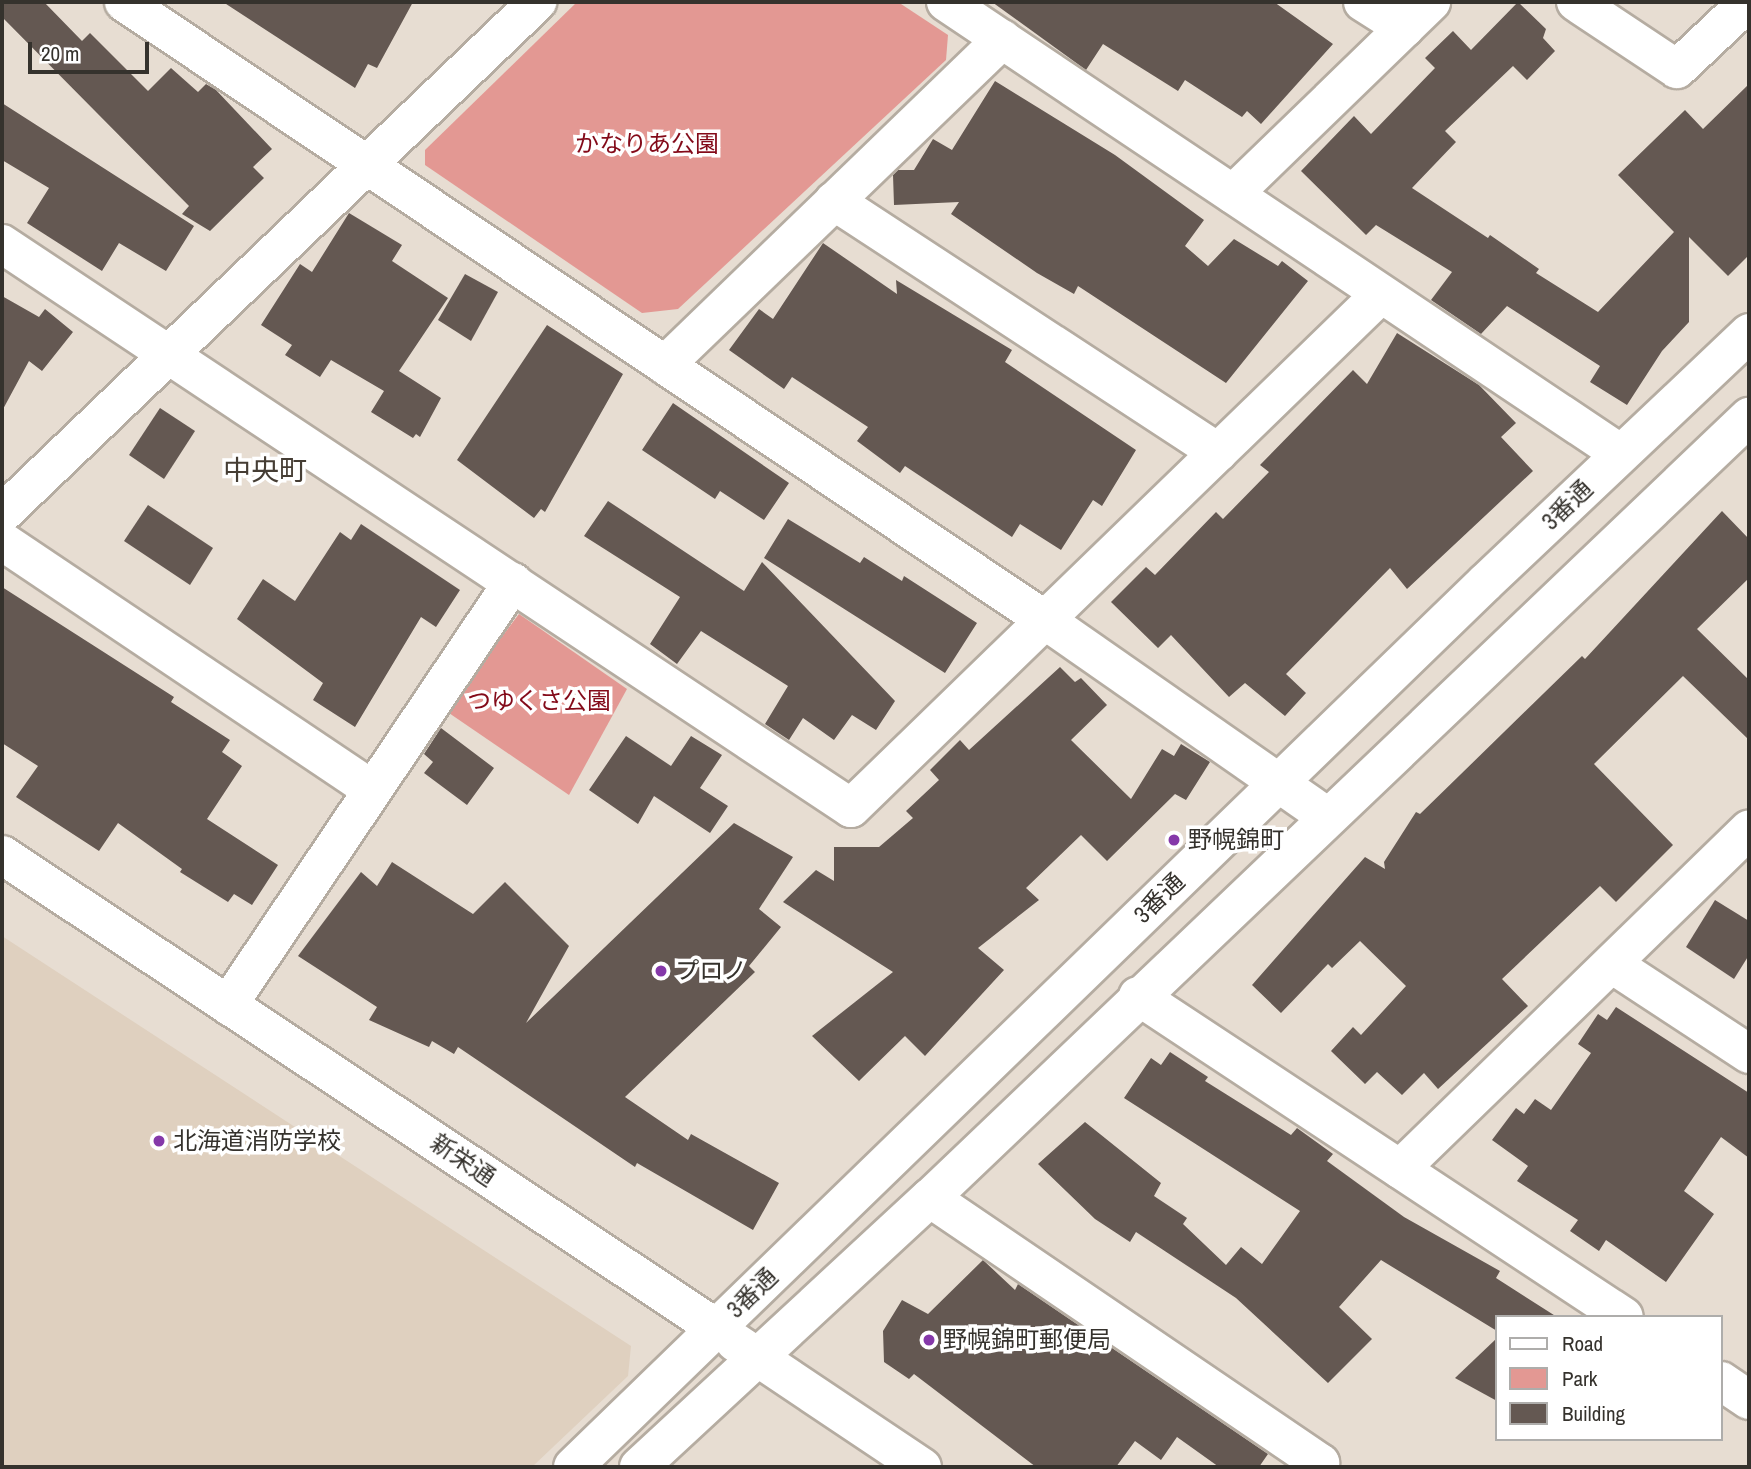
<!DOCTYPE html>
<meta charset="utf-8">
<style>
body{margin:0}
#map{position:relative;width:1751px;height:1469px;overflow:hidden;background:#e7ddd2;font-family:"Archivo Narrow","Noto Sans JP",sans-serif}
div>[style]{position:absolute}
.built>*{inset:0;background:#dfd0bf}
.green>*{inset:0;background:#e39893}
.building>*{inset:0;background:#645852}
.roads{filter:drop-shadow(2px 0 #b5aca1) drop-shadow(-2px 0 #b5aca1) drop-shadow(0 2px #b5aca1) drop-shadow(0 -2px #b5aca1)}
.street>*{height:38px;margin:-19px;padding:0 19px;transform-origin:19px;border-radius:19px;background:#fff}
.secondary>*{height:38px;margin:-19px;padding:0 19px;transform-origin:19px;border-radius:19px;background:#fff}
.dots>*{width:19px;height:19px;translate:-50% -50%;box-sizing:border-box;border:4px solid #fff;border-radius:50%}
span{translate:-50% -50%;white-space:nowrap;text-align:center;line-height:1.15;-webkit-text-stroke:7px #fff;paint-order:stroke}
.park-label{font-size:24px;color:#830a19}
.street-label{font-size:24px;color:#35322d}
.poi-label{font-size:24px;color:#35322d}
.left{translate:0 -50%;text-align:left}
.quarter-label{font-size:28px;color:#453d34}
.frame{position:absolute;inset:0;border:4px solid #35322d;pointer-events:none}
.legend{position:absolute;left:1495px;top:1315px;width:228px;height:126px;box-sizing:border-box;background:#fff;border:2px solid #aeadab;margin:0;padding:9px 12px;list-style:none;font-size:21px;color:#35322d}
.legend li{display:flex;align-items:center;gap:14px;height:35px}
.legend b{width:35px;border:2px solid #aeadab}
.scale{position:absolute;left:28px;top:42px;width:121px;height:32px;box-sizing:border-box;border:4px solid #35322d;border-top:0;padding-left:9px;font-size:21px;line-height:24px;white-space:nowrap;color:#35322d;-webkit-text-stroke:5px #fff;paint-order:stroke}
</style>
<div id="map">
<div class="built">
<div style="clip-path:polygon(2px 936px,631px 1346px,628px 1376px,532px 1467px,2px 1467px)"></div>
</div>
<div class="green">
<div style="clip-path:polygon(577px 2px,898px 2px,948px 35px,946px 60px,678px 309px,642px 313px,425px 165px,425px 150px)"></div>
<div style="clip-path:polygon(519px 614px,627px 689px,569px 795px,446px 711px)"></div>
</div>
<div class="building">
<div style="clip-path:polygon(2px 2px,44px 2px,82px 41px,90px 33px,148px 91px,171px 68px,198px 92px,206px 84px,216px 90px,272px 149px,253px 167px,264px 178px,210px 231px,182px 214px,189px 206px,2px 17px)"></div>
<div style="clip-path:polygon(223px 2px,413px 2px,377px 68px,368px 64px,355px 88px)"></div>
<div style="clip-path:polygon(992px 2px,1274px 2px,1333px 44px,1261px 124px,1247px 111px,1242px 117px,1185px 80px,1178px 91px,1103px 44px,1086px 70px)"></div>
<div style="clip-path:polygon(1518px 2px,1546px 29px,1543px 38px,1555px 51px,1527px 80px,1513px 66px,1445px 131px,1456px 142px,1412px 188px,1488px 238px,1490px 235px,1539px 269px,1536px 273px,1598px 312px,1674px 232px,1618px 175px,1685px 110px,1703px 129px,1749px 84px,1749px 255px,1728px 276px,1689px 237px,1689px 322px,1662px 351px,1627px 405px,1590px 382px,1600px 366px,1507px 306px,1481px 334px,1431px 300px,1452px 272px,1376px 225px,1366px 235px,1301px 171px,1354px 116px,1371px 134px,1435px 68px,1425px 58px,1453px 31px,1471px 50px)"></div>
<div style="clip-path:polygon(995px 81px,1115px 155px,1204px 220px,1185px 246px,1208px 266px,1234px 239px,1278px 266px,1282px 261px,1308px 281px,1226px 383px,1078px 286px,1074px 294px,1037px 273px,951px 214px,959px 202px,894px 205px,893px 175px,898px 170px,914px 170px,933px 139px,952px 150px)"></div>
<div style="clip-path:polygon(2px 103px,194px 226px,166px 271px,119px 243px,102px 271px,27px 223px,49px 188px,2px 160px)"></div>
<div style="clip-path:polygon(349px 213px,402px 245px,392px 261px,448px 298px,399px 371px,441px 398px,420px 437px,416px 434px,413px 438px,371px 412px,384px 391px,331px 360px,320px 377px,285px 355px,292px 345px,261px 325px,300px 264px,312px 272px)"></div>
<div style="clip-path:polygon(823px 243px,897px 294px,896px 280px,1012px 350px,1005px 362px,1136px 450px,1102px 506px,1093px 500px,1061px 550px,1020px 524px,1012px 537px,905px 466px,900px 473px,857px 441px,868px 427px,792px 377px,784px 389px,729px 350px,759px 309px,773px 319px)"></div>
<div style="clip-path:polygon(465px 274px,498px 292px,471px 341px,438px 320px)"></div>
<div style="clip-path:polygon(2px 296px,39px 317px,45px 309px,73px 332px,42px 371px,29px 361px,2px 411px)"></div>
<div style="clip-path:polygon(547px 325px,623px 374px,545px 512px,541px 509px,534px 518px,457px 460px)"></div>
<div style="clip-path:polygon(1397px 333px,1479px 385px,1516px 423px,1501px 437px,1533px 471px,1407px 589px,1390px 568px,1286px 674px,1306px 693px,1285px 716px,1245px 683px,1229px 697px,1171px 635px,1158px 648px,1111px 602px,1146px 567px,1155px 575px,1216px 512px,1223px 519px,1269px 472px,1260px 465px,1353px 370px,1367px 384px)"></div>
<div style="clip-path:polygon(673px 403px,789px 483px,764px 520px,720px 491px,715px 499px,642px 450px)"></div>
<div style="clip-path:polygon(160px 408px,195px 431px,164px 479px,129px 455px)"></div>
<div style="clip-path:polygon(608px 501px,744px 591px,762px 562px,895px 701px,876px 730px,852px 715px,834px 740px,803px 718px,789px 740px,765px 724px,788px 686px,701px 631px,677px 664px,650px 644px,680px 597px,584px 536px)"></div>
<div style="clip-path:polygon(148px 505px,213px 548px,190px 585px,124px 541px)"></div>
<div style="clip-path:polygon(1722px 511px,1749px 539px,1749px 578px,1697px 629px,1749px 680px,1749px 740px,1683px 676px,1594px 764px,1673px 845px,1616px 902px,1600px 886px,1502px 979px,1528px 1006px,1438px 1089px,1424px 1073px,1402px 1095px,1377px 1072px,1365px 1084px,1331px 1051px,1353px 1027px,1361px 1035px,1406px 986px,1360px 941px,1332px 968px,1328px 964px,1281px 1013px,1252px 985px,1365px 857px,1385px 869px,1384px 862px,1416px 812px,1420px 814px,1582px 656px,1585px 659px)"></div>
<div style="clip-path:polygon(788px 519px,860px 563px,864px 557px,902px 581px,904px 576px,977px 623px,945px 673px,764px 558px)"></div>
<div style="clip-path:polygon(361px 524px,460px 590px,436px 627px,421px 617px,355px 727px,313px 700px,323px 683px,237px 619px,263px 579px,295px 601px,340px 532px,351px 540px)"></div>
<div style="clip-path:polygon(2px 587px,174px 697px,171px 702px,230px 740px,222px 752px,242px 766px,207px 819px,278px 865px,252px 905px,234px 894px,228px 902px,180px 872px,182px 869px,118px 823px,99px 851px,16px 797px,38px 766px,2px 743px)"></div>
<div style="clip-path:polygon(1060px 667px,1075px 682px,1081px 678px,1107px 705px,1071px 740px,1131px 799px,1162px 749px,1174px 756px,1181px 744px,1210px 762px,1186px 800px,1175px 794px,1107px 861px,1081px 835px,1026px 888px,1039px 900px,978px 948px,1004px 970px,925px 1056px,905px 1036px,859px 1081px,812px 1036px,893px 972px,783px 902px,816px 870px,834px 881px,834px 847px,879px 847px,913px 818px,906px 811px,939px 780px,930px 770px,960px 740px,969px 750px)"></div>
<div style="clip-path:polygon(441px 728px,494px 768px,467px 805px,424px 773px,433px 762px,424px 754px)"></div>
<div style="clip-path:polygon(626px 736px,671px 766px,691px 736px,722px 755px,700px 788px,728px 806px,710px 833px,654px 796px,638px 824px,589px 790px)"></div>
<div style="clip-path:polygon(734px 823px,793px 857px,759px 909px,781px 927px,749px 966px,755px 972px,625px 1097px,688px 1140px,691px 1134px,779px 1183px,753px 1230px,637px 1163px,635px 1167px,458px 1047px,454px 1054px,432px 1041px,429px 1047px,369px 1020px,377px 1007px,298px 956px,361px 872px,377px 886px,392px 862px,473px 914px,505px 882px,569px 946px,526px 1023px)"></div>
<div style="clip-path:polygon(1715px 900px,1749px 921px,1749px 955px,1734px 979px,1686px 947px)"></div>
<div style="clip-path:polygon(1616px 1007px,1749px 1093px,1749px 1158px,1721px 1137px,1684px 1191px,1714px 1214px,1666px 1282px,1606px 1240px,1599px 1251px,1570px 1231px,1578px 1220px,1517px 1181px,1528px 1166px,1492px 1140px,1516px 1108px,1524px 1114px,1535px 1099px,1551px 1110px,1591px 1053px,1578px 1044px,1598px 1014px,1607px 1020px)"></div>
<div style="clip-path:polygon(1170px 1052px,1208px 1077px,1205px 1081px,1291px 1135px,1297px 1128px,1333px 1154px,1327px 1161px,1404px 1217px,1500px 1271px,1496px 1278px,1557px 1317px,1497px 1317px,1497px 1331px,1381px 1260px,1339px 1307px,1372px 1339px,1328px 1383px,1236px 1298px,1136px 1232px,1130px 1242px,1095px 1219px,1038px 1164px,1085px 1122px,1161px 1183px,1154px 1196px,1187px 1218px,1183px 1224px,1226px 1265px,1241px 1247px,1262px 1264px,1300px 1211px,1124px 1098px,1151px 1058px,1161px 1065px)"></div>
<div style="clip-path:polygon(983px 1260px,1015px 1290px,1018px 1284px,1268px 1454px,1259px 1467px,1219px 1467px,1177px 1437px,1161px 1460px,1135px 1441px,1116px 1467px,1036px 1467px,914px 1374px,909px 1379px,884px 1362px,883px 1331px,902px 1300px,928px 1314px)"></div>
<div style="clip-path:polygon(1497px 1338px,1497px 1401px,1455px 1378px)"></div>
</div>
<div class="roads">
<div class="street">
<div style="left:124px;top:2px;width:1109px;rotate:33.86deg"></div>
<div style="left:1045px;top:620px;width:344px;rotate:34.9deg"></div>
<div style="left:946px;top:2px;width:812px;rotate:33.81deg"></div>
<div style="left:1363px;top:2px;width:49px;rotate:32.4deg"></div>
<div style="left:1576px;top:2px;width:121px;rotate:33.6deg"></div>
<div style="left:1677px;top:69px;width:98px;rotate:-43.3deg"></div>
<div style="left:1233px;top:194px;width:276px;rotate:-44.1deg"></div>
<div style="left:834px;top:201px;width:459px;rotate:33.2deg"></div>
<div style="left:2px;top:244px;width:1019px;rotate:33.6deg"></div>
<div style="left:851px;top:808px;width:738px;rotate:-44.12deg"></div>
<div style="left:665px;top:365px;width:469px;rotate:-44deg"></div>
<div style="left:2px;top:514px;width:741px;rotate:-43.74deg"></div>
<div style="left:2px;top:541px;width:446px;rotate:33.9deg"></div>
<div style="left:2px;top:855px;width:856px;rotate:33.52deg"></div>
<div style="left:1612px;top:964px;width:164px;rotate:33.3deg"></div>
<div style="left:1138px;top:996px;width:582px;rotate:33.44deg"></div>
<div style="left:228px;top:1005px;width:510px;rotate:-56.03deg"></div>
<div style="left:1400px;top:1169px;width:487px;rotate:-44.2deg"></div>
<div style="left:930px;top:1198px;width:472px;rotate:34.2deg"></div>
<div style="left:1320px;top:1463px;width:6px;rotate:135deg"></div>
<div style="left:1721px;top:1381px;width:34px;rotate:34deg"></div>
</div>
<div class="secondary">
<div style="left:735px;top:1342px;width:225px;rotate:33.8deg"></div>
<div style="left:573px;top:1467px;width:1270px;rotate:-44.11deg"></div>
<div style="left:1485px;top:583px;width:364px;rotate:-43.4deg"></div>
<div style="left:639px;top:1467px;width:396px;rotate:-42.8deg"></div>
<div style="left:930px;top:1198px;width:1132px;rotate:-43.64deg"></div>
</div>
</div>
<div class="dots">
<div style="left:1174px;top:840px;background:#8538a9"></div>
<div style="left:661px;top:971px;background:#8538a9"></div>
<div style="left:159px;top:1141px;background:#8538a9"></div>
<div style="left:929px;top:1340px;background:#8538a9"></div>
</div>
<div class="park-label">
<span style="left:647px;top:144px">かなりあ公園</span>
<span style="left:539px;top:701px">つゆくさ公園</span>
</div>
<div class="street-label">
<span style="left:1567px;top:505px;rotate:-44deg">3番通</span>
<span style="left:1159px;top:898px;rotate:-44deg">3番通</span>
<span style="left:463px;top:1160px;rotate:34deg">新栄通</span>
<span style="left:752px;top:1293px;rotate:-44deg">3番通</span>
</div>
<div class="poi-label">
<span class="left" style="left:1188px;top:840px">野幌錦町</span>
<span class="left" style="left:675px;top:971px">プロノ</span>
<span class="left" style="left:173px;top:1141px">北海道消防学校</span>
<span class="left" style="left:943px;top:1340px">野幌錦町郵便局</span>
</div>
<div class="quarter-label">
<span style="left:265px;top:470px">中央町</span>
</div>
<div class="frame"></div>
<ul class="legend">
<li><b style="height:9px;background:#fff"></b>Road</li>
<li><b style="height:19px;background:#e39893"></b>Park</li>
<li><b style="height:19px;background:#645852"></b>Building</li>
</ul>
<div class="scale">20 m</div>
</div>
